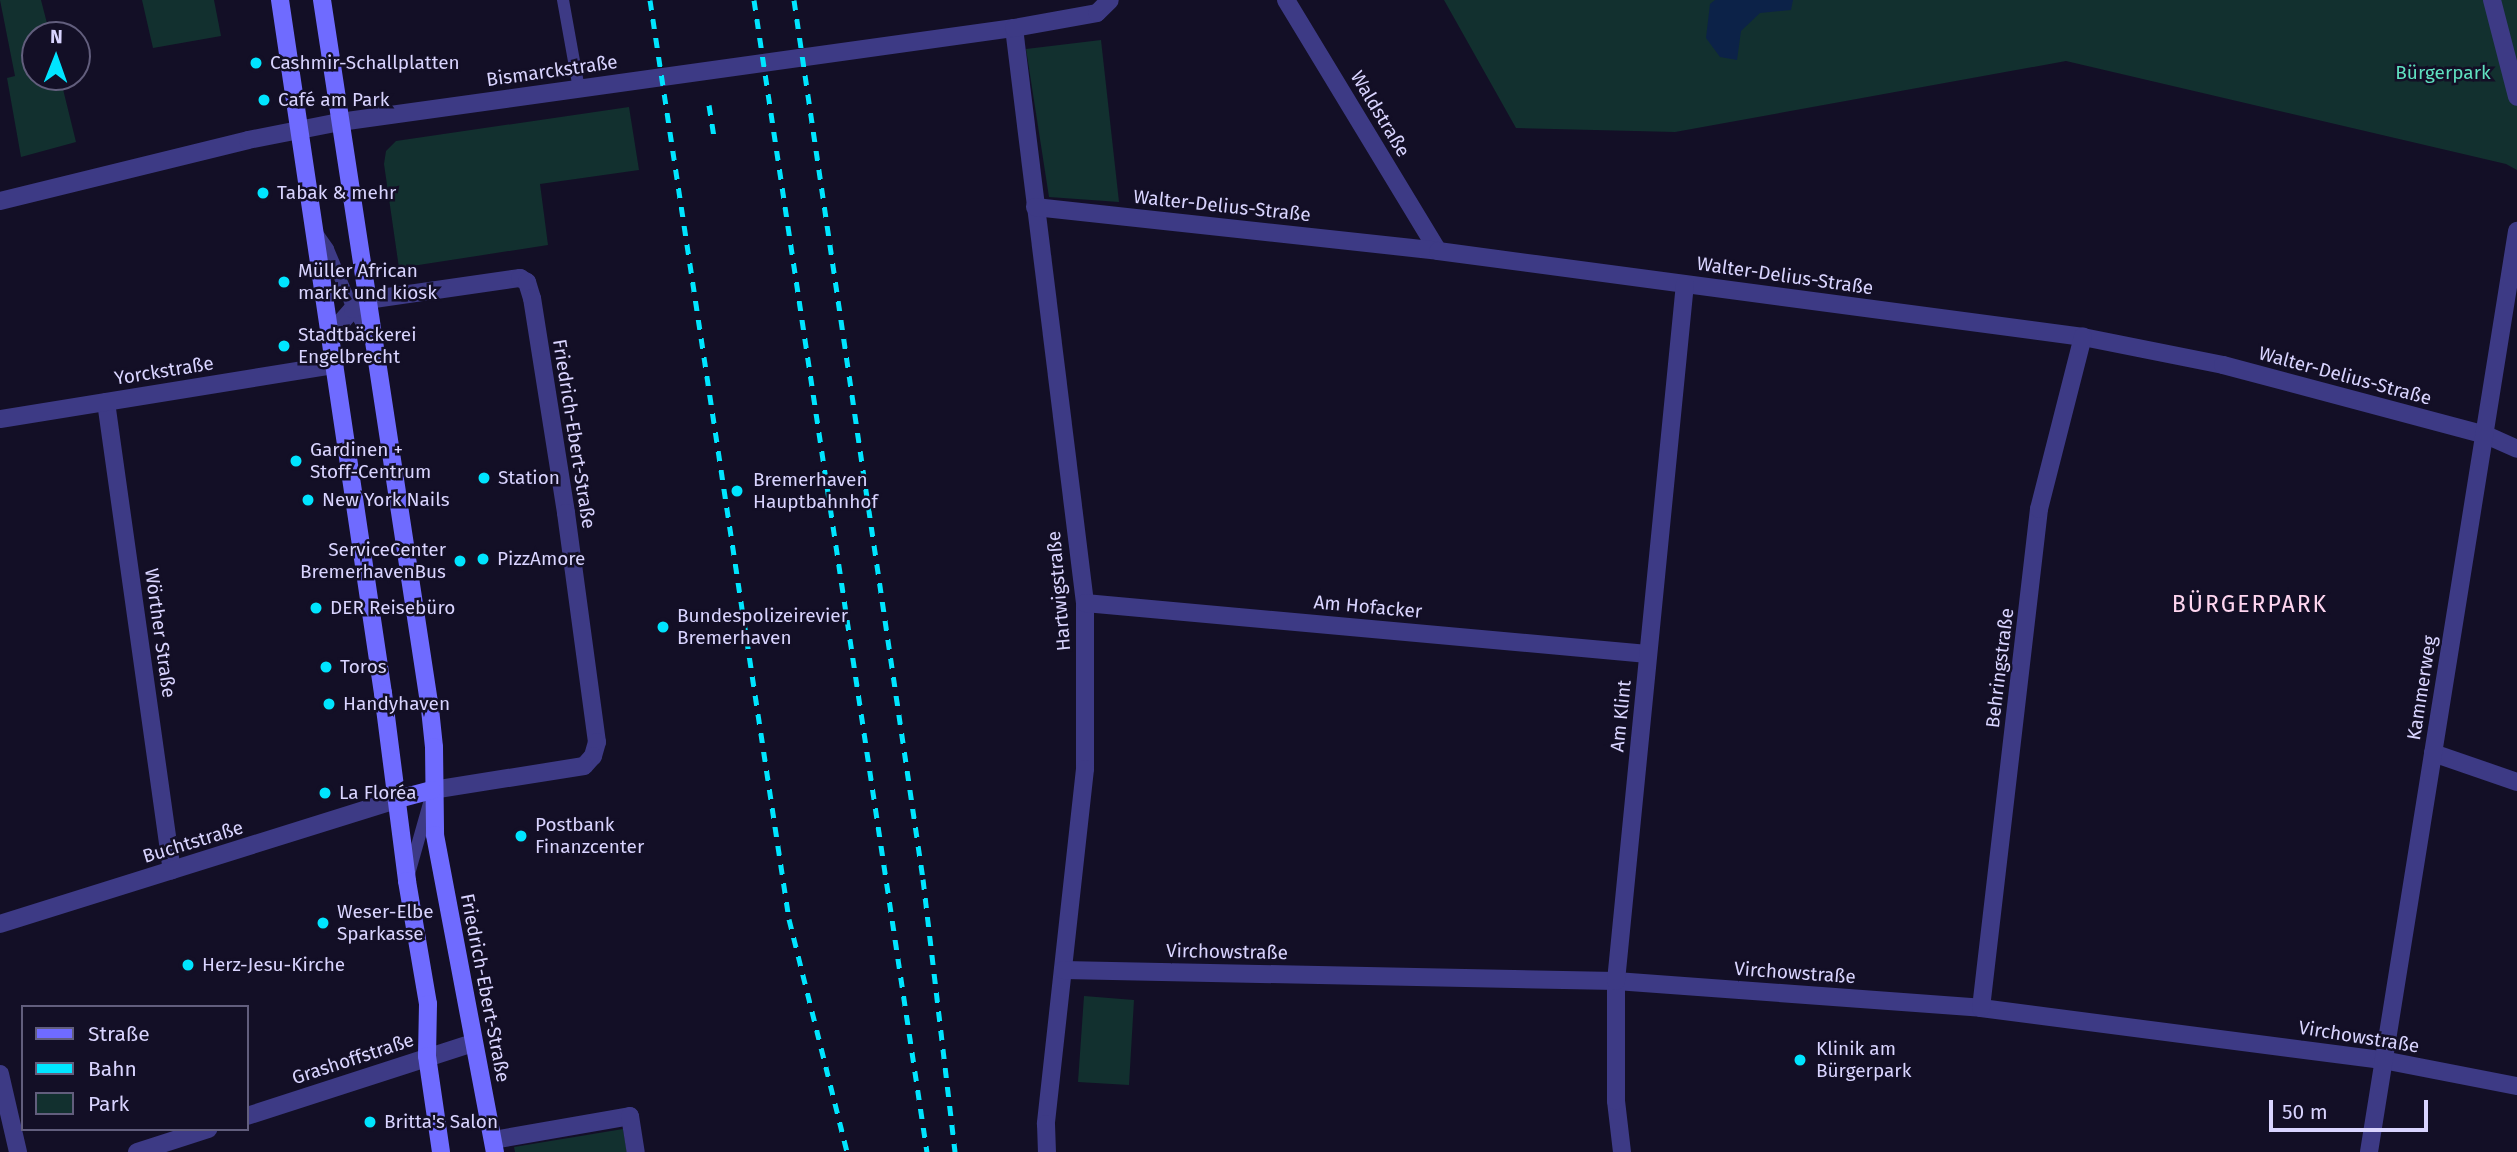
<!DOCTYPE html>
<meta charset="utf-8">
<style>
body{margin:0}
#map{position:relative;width:2517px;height:1152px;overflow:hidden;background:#130f26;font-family:"Fira Sans",sans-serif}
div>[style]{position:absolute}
.green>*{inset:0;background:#12302f}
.water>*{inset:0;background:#0c2248}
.service>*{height:12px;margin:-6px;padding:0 6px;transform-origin:6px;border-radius:6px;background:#3d3a85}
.minor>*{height:18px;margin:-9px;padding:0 9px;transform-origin:9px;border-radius:9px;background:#3d3a85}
.tertiary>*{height:18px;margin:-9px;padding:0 9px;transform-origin:9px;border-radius:9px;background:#3d3a85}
.secondary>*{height:18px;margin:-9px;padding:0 9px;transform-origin:9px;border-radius:9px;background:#6f6bff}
.rail>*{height:5px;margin-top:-2.5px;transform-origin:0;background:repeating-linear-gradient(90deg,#00e5ff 0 10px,transparent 0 19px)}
.dots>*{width:19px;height:19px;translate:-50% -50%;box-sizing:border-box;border:4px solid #130f26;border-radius:50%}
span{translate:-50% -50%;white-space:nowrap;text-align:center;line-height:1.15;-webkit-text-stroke:5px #130f26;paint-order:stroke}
.poi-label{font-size:19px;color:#d9d4ff}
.left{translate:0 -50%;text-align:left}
.right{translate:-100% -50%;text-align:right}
.street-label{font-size:19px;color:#d9d4ff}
.park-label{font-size:19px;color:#5fe0c0}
.quarter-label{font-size:23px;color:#ffd6f0;letter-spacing:2px}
.legend{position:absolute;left:21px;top:1005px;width:228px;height:126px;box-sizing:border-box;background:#130f26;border:2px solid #625e7d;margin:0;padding:9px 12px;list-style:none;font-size:21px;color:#d9d4ff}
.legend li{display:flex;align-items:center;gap:14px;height:35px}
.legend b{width:35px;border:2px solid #625e7d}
.north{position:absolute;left:21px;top:21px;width:70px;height:70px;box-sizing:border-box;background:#130f26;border:2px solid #625e7d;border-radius:50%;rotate:1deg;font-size:19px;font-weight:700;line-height:28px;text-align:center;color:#d9d4ff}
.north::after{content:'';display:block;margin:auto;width:24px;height:32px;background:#00e5ff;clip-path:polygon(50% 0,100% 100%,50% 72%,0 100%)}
.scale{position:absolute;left:2269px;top:1100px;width:159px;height:32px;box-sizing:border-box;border:4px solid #d9d4ff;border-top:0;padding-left:9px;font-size:21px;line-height:24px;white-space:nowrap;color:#d9d4ff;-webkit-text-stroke:5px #130f26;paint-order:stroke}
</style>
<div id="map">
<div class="green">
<div style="clip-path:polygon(0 0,41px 0,50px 35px,35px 35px,35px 77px,60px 77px,76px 142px,21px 157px,7px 78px,15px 76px)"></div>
<div style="clip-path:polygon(142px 0,214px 0,221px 36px,153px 48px)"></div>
<div style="clip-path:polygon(1444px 0,2517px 0,2517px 170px,2506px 164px,2066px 61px,1675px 132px,1516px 128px)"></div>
<div style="clip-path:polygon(1101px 40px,1119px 202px,1049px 197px,1026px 49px)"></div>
<div style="clip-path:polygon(629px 107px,639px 170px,540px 184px,548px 245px,399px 268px,384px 164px,386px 151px,396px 141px)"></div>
<div style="clip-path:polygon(1084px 996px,1134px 1000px,1129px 1085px,1078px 1082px)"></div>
<div style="clip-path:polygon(623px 1129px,627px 1152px,515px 1152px,514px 1147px)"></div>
</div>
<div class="water">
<div style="clip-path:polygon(1715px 0,1793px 0,1791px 10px,1760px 13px,1741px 31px,1737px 60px,1720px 57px,1706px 38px,1710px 4px)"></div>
</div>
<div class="service">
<div style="left:563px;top:0;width:90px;rotate:79.8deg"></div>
<div style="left:317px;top:233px;width:19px;rotate:55deg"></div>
<div style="left:328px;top:249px;width:65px;rotate:67.4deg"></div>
<div style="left:353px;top:309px;width:37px;rotate:59deg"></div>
<div style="left:409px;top:874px;width:77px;rotate:-74.2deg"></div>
</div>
<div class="minor">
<div style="left:1286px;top:0;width:293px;rotate:58.8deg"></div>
<div style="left:2492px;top:0;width:100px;rotate:75.5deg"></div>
<div style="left:1014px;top:28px;width:579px;rotate:82.96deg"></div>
<div style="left:1085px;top:603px;width:166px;rotate:90deg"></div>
<div style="left:1085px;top:769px;width:357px;rotate:96.3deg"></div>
<div style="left:1046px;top:1124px;width:28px;rotate:88deg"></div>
<div style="left:340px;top:122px;width:681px;rotate:-7.94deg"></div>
<div style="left:1014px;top:28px;width:84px;rotate:-10.2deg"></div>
<div style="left:1097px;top:13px;width:18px;rotate:-45deg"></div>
<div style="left:1035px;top:207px;width:405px;rotate:6.2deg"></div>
<div style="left:1438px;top:251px;width:651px;rotate:7.59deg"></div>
<div style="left:2083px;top:337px;width:143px;rotate:11.3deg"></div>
<div style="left:2223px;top:365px;width:272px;rotate:14.9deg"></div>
<div style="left:2486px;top:435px;width:34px;rotate:24deg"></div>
<div style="left:330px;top:335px;width:35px;rotate:-49deg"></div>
<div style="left:353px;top:309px;width:17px;rotate:-33deg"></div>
<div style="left:367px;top:300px;width:155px;rotate:-8.2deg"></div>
<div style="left:520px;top:278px;width:8px;rotate:30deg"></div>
<div style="left:527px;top:282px;width:17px;rotate:73deg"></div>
<div style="left:532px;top:298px;width:218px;rotate:81deg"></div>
<div style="left:566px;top:513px;width:231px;rotate:82.3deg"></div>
<div style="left:597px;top:742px;width:15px;rotate:106deg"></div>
<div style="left:593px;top:756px;width:13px;rotate:132deg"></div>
<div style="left:584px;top:766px;width:154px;rotate:171deg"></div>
<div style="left:106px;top:402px;width:473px;rotate:82deg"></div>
<div style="left:0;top:419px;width:339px;rotate:-9.2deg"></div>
<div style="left:1085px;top:603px;width:565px;rotate:5.18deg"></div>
<div style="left:2433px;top:753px;width:89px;rotate:19deg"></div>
<div style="left:0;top:924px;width:417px;rotate:-17.4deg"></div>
<div style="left:1063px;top:970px;width:553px;rotate:1.14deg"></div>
<div style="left:1616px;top:981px;width:366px;rotate:4.2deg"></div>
<div style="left:1981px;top:1008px;width:405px;rotate:7.4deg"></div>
<div style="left:2383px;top:1060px;width:136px;rotate:11deg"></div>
<div style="left:1981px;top:1008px;width:502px;rotate:-83.37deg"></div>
<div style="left:2039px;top:509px;width:178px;rotate:-75.7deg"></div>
<div style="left:0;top:1074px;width:80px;rotate:77deg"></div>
<div style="left:493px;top:1140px;width:139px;rotate:-9.9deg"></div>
<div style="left:630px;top:1116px;width:36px;rotate:81deg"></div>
<div style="left:1622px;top:1152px;width:51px;rotate:-96.7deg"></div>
<div style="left:1616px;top:1101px;width:120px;rotate:-90deg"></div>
<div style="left:1616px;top:981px;width:700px;rotate:-84.35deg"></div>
<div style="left:2369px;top:1152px;width:933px;rotate:-80.87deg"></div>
</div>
<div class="tertiary">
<div style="left:0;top:201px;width:255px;rotate:-13.8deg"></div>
<div style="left:248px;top:140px;width:94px;rotate:-11.1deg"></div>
<div style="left:247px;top:1116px;width:237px;rotate:-17.9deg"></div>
<div style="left:137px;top:1152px;width:75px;rotate:-17.9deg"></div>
</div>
<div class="secondary">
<div style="left:280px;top:0;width:701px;rotate:81.55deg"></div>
<div style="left:383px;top:693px;width:190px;rotate:82.7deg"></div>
<div style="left:407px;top:881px;width:125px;rotate:80.3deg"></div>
<div style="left:428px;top:1004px;width:52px;rotate:91.1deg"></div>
<div style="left:427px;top:1056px;width:97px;rotate:81.7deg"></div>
<div style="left:322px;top:0;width:717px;rotate:81.34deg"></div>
<div style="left:430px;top:709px;width:38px;rotate:84deg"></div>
<div style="left:434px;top:747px;width:88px;rotate:89.3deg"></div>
<div style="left:435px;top:835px;width:323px;rotate:79.3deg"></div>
<div style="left:398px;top:799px;width:35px;rotate:-15deg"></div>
</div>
<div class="rail">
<div style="left:650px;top:0;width:929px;rotate:81.4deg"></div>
<div style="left:789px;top:919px;width:240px;rotate:76deg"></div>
<div style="left:754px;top:0;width:1165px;rotate:81.46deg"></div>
<div style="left:794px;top:0;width:888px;rotate:81.65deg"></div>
<div style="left:923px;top:879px;width:275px;rotate:83.3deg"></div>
<div style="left:709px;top:105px;width:36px;rotate:81deg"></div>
</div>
<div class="dots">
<div style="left:256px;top:63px;background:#00e5ff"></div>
<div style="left:264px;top:100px;background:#00e5ff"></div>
<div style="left:263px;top:193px;background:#00e5ff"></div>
<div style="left:284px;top:282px;background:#00e5ff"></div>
<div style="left:284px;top:346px;background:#00e5ff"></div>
<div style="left:296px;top:461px;background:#00e5ff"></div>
<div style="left:484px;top:478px;background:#00e5ff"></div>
<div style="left:737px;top:491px;background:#00e5ff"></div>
<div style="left:308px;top:500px;background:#00e5ff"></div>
<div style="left:483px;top:559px;background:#00e5ff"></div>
<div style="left:460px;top:561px;background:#00e5ff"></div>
<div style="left:316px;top:608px;background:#00e5ff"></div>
<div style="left:663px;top:627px;background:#00e5ff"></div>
<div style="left:326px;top:667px;background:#00e5ff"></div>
<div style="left:329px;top:704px;background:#00e5ff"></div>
<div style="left:325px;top:793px;background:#00e5ff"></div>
<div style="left:521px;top:836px;background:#00e5ff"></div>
<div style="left:323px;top:923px;background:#00e5ff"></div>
<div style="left:188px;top:965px;background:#00e5ff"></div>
<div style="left:1800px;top:1060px;background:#00e5ff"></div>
<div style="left:370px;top:1122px;background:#00e5ff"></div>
</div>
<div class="poi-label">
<span class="left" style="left:270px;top:63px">Cashmir-Schallplatten</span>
<span class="left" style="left:278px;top:100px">Café am Park</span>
<span class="left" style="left:277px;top:193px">Tabak &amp; mehr</span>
<span class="left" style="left:298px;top:282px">Müller African<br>markt und kiosk</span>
<span class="left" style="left:298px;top:346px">Stadtbäckerei<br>Engelbrecht</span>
<span class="left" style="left:310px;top:461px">Gardinen +<br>Stoff-Centrum</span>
<span class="left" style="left:498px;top:478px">Station</span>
<span class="left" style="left:753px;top:491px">Bremerhaven<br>Hauptbahnhof</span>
<span class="left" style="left:322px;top:500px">New York Nails</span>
<span class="right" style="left:446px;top:561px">ServiceCenter<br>BremerhavenBus</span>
<span class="left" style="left:497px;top:559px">PizzAmore</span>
<span class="left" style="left:330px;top:608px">DER Reisebüro</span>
<span class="left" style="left:677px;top:627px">Bundespolizeirevier<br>Bremerhaven</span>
<span class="left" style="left:340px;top:667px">Toros</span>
<span class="left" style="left:343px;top:704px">Handyhaven</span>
<span class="left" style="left:339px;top:793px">La Floréa</span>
<span class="left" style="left:535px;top:836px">Postbank<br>Finanzcenter</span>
<span class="left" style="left:337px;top:923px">Weser-Elbe<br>Sparkasse</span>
<span class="left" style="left:202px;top:965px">Herz-Jesu-Kirche</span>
<span class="left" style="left:1816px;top:1060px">Klinik am<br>Bürgerpark</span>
<span class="left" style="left:384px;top:1122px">Britta's Salon</span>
</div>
<div class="street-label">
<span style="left:552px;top:71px;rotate:-8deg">Bismarckstraße</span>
<span style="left:1380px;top:114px;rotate:59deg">Waldstraße</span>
<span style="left:1222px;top:206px;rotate:6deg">Walter-Delius-Straße</span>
<span style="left:1785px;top:276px;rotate:8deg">Walter-Delius-Straße</span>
<span style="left:164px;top:371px;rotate:-9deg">Yorckstraße</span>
<span style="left:2345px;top:376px;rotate:15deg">Walter-Delius-Straße</span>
<span style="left:574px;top:434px;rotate:81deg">Friedrich-Ebert-Straße</span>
<span style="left:1059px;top:591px;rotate:-95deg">Hartwigstraße</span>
<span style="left:1368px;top:607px;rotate:5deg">Am Hofacker</span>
<span style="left:160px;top:633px;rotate:82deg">Wörther Straße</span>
<span style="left:2000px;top:668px;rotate:-83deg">Behringstraße</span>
<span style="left:2422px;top:688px;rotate:-81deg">Kammerweg</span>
<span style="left:1621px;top:716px;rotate:-84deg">Am Klint</span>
<span style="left:193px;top:842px;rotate:-17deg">Buchtstraße</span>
<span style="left:1227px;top:952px;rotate:1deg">Virchowstraße</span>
<span style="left:1795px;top:973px;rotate:4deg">Virchowstraße</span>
<span style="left:485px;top:988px;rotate:79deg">Friedrich-Ebert-Straße</span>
<span style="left:2359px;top:1037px;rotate:9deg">Virchowstraße</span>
<span style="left:353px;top:1059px;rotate:-18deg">Grashoffstraße</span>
</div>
<div class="park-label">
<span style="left:2443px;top:73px">Bürgerpark</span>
</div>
<div class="quarter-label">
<span style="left:2250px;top:604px">BÜRGERPARK</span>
</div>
<ul class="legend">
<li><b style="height:9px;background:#6f6bff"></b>Straße</li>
<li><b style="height:9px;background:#00e5ff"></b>Bahn</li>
<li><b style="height:19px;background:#12302f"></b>Park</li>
</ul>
<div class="north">N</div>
<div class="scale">50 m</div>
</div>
